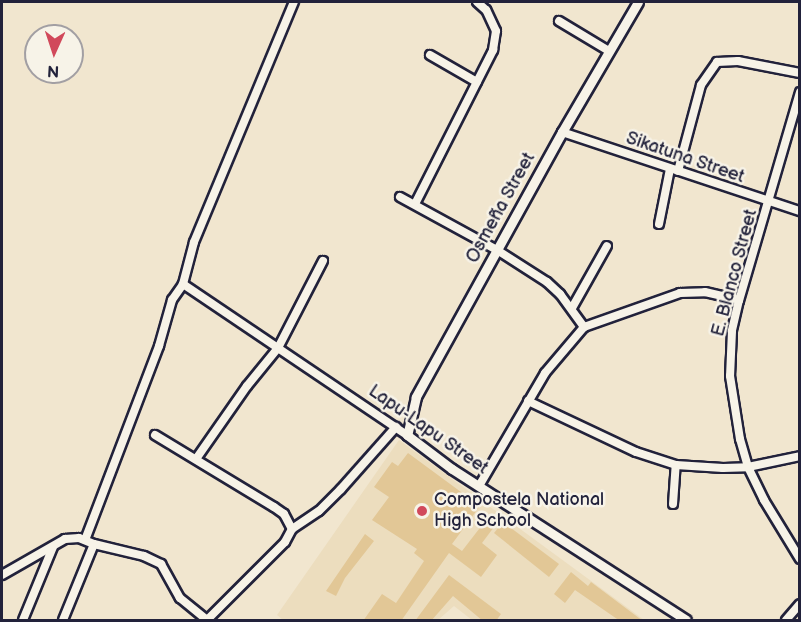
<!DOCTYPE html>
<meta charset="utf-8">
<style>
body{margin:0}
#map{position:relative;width:801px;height:622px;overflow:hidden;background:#f1e6cf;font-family:"Balsamiq Sans",sans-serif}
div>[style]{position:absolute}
.built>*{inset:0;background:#ecddbe}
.building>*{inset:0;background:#e2c796}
.roads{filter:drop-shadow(2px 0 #22223b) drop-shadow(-2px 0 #22223b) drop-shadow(0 2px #22223b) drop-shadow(0 -2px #22223b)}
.minor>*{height:8px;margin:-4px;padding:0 4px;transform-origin:4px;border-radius:4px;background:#f7f3e8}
.tertiary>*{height:9px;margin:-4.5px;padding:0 4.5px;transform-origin:4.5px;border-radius:4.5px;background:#f7f3e8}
.dots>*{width:16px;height:16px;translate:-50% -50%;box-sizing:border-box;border:3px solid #f7f3e8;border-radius:50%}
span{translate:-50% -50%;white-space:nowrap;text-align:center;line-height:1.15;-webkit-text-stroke:5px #f7f3e8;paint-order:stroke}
.street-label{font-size:18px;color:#22223b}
.poi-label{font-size:18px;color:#22223b}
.left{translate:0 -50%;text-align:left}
.frame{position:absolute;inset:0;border:3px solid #22223b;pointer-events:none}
.north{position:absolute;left:24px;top:24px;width:60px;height:60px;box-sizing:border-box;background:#f7f3e8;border:2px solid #a29fa3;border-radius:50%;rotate:183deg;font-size:16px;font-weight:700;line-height:24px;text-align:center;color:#22223b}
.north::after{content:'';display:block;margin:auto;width:21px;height:27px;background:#d1495b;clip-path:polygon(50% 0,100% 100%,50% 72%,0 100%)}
</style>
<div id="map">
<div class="built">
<div style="clip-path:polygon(399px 440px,632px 611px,644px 620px,472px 620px,454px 606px,438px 620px,283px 620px,277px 615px)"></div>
</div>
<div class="building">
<div style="clip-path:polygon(408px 453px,480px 506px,452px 544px,462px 551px,486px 520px,494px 527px,482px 543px,497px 555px,481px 577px,449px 553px,401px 621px,363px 621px,382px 594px,396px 603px,424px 561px,414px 553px,417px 549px,372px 520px,389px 497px,374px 487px,392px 462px,398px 466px)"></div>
<div style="clip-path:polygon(503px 522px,559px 564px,549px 577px,494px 533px)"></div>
<div style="clip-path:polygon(365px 534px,374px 541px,345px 578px,336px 596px,326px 591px)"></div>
<div style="clip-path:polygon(571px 572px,588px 586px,591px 582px,643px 621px,620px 621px,575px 590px,565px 603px,554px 594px)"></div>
<div style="clip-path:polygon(449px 575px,501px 614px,496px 621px,483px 621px,453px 596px,431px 621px,415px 621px)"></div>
</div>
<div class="roads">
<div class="minor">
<div style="left:559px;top:21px;width:58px;rotate:31deg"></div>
<div style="left:430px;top:55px;width:54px;rotate:29.9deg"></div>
<div style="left:800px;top:92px;width:217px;rotate:106.3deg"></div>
<div style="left:739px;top:300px;width:32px;rotate:103deg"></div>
<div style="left:732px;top:331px;width:45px;rotate:92.5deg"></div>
<div style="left:730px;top:376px;width:64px;rotate:81deg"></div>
<div style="left:740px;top:439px;width:29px;rotate:74deg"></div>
<div style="left:748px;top:467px;width:37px;rotate:64deg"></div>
<div style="left:764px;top:500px;width:69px;rotate:58.6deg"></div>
<div style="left:562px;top:132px;width:251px;rotate:18.4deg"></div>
<div style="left:678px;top:171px;width:89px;rotate:-75deg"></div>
<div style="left:701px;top:85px;width:28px;rotate:-55deg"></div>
<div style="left:717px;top:62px;width:21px;rotate:-3deg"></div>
<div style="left:738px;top:61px;width:63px;rotate:11deg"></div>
<div style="left:400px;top:197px;width:111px;rotate:28.7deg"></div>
<div style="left:497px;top:250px;width:59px;rotate:32.6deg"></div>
<div style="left:547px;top:282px;width:18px;rotate:43deg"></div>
<div style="left:560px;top:294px;width:41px;rotate:54deg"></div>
<div style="left:415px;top:204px;width:173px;rotate:-63.1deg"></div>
<div style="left:493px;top:50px;width:19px;rotate:-81deg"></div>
<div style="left:496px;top:31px;width:23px;rotate:-115deg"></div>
<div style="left:486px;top:10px;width:12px;rotate:-138deg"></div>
<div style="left:659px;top:224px;width:56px;rotate:-78.7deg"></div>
<div style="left:183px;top:284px;width:270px;rotate:34deg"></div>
<div style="left:572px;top:308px;width:71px;rotate:-60.6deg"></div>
<div style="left:528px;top:401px;width:119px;rotate:25.3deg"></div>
<div style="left:636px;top:452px;width:42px;rotate:18deg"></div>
<div style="left:676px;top:465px;width:47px;rotate:3.7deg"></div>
<div style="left:723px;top:468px;width:25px;rotate:-2deg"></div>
<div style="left:748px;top:467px;width:53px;rotate:-11.9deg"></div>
<div style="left:155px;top:435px;width:139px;rotate:31.2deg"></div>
<div style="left:274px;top:507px;width:12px;rotate:35deg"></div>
<div style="left:284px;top:514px;width:17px;rotate:62deg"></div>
<div style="left:196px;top:459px;width:89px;rotate:-55.1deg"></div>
<div style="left:247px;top:386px;width:49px;rotate:-50.8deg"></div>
<div style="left:278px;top:348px;width:98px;rotate:-62.7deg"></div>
<div style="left:479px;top:486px;width:131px;rotate:-59.7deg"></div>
<div style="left:545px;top:373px;width:60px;rotate:-49.7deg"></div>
<div style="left:584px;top:327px;width:102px;rotate:-19.5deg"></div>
<div style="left:680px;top:293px;width:25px;rotate:-2deg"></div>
<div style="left:705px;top:292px;width:35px;rotate:13deg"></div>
<div style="left:673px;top:504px;width:39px;rotate:-86deg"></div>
<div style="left:85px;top:540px;width:208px;rotate:-69.1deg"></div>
<div style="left:159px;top:346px;width:48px;rotate:-74.2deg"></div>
<div style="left:172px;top:300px;width:19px;rotate:-55deg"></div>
<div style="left:183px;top:284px;width:43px;rotate:-75.3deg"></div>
<div style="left:194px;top:242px;width:260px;rotate:-67.4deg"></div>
<div style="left:2px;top:575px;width:73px;rotate:-29.7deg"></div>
<div style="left:65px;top:539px;width:14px;rotate:-4deg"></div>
<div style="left:79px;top:538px;width:16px;rotate:22deg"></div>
<div style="left:94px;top:544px;width:51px;rotate:13.5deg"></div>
<div style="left:144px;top:556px;width:19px;rotate:25deg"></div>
<div style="left:161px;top:564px;width:39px;rotate:61deg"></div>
<div style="left:180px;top:598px;width:35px;rotate:39deg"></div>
<div style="left:23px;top:620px;width:79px;rotate:-67.7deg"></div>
<div style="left:63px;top:620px;width:82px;rotate:-67.8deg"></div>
<div style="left:207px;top:620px;width:110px;rotate:-45deg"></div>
<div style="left:285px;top:542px;width:15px;rotate:-62deg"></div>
<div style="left:292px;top:529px;width:32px;rotate:-34deg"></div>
<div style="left:319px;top:511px;width:31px;rotate:-45deg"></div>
<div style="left:341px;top:489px;width:83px;rotate:-48.4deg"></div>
<div style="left:786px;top:620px;width:21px;rotate:-49deg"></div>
</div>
<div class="tertiary">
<div style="left:638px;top:2px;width:151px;rotate:120.3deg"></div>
<div style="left:562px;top:132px;width:303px;rotate:118.9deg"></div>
<div style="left:416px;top:397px;width:39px;rotate:103deg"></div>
<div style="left:407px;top:435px;width:56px;rotate:37.1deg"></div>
<div style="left:452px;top:469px;width:278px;rotate:32.8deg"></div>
</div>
</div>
<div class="dots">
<div style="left:422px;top:511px;background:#d1495b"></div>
</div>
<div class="street-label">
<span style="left:685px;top:158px;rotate:19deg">Sikatuna Street</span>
<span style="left:501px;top:208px;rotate:-61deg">Osmeña Street</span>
<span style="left:735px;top:273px;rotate:-75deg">E. Blanco Street</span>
<span style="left:428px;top:430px;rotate:35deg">Lapu-Lapu Street</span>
</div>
<div class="poi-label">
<span class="left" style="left:434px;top:511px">Compostela National<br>High School</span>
</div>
<div class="frame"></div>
<div class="north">N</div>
</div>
